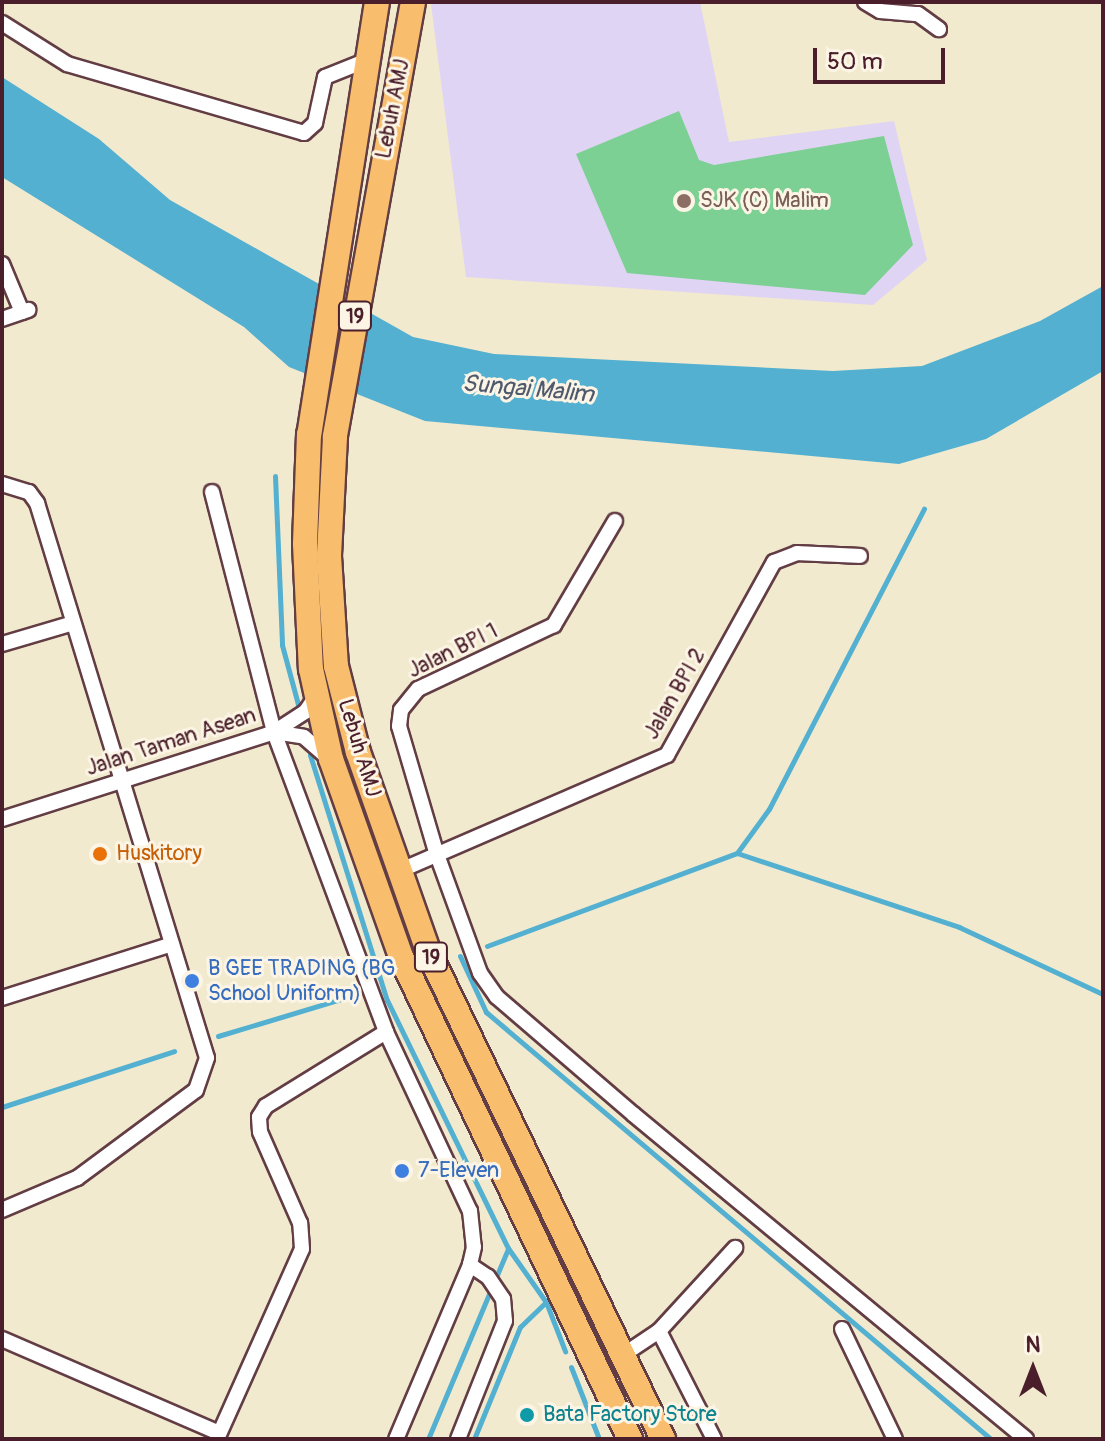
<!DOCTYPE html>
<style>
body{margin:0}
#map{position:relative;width:1105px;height:1441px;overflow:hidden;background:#f1eacf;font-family:Pangolin,sans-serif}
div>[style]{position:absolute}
.built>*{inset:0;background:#dfd4f4}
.green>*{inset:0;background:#7cd093}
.water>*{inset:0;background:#53b0d1}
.stream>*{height:5px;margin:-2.5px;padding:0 2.5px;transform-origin:2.5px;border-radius:2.5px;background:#53b0d1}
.roads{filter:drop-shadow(2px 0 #633d44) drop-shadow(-2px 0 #633d44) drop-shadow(0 2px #633d44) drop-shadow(0 -2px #633d44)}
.minor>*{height:14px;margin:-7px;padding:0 7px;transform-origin:7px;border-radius:7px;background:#fff}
.trunk>*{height:24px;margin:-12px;padding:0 12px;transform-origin:12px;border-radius:12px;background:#f9be6d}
.dots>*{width:22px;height:22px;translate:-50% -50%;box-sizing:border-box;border:4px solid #fcf5e5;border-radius:50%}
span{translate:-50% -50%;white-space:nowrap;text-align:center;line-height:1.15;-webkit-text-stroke:6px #fcf5e5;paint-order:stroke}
.shield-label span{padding:2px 6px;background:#fcf5e5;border:2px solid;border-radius:6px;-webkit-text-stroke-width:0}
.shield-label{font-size:20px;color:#4a1f2b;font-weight:700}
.street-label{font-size:22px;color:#4a1f2b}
.education-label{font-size:22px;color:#785e54}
.left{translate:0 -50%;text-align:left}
.food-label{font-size:22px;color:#c56008}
.shop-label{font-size:22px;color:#366cbe}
.culture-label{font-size:22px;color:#0d838f}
.water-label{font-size:24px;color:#4e596d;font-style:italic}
.frame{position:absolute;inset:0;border:4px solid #4a1f2b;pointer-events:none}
.north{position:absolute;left:993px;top:1329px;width:80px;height:80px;-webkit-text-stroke:6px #fcf5e5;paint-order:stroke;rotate:0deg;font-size:22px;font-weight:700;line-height:32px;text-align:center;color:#4a1f2b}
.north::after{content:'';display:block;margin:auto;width:28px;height:36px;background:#4a1f2b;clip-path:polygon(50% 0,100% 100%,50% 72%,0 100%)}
.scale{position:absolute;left:813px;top:48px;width:132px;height:36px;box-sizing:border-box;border:4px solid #4a1f2b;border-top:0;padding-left:10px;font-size:24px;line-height:28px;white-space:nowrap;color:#4a1f2b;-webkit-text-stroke:6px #fcf5e5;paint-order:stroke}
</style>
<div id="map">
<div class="built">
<div style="clip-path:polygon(700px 2px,729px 142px,894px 121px,927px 260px,873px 305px,466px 277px,431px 4px)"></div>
</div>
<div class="green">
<div style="clip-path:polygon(679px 111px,699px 160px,714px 165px,884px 136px,913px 245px,865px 295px,627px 273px,576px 154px)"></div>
</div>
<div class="water">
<div style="clip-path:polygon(2px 77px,99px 139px,170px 200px,413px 337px,494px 354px,833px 371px,922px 366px,1040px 321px,1103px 286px,1103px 371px,986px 439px,899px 464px,425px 421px,289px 367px,244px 327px,2px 177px)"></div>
</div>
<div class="stream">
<div style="left:275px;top:476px;width:169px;rotate:87.6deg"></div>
<div style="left:282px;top:645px;width:65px;rotate:74.9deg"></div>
<div style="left:310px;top:755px;width:257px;rotate:72.6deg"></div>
<div style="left:387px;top:1000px;width:276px;rotate:64deg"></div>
<div style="left:508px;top:1248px;width:66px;rotate:54.9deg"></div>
<div style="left:546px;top:1302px;width:53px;rotate:68.8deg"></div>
<div style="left:737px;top:853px;width:234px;rotate:18.4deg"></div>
<div style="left:959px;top:927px;width:159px;rotate:25deg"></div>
<div style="left:487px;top:946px;width:267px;rotate:-20.4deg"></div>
<div style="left:737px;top:853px;width:54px;rotate:-54deg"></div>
<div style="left:769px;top:809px;width:338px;rotate:-62.7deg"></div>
<div style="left:460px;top:956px;width:62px;rotate:65.1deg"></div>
<div style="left:486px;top:1012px;width:661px;rotate:40.22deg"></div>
<div style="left:218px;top:1036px;width:128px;rotate:-16.7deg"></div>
<div style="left:2px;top:1107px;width:181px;rotate:-18deg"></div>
<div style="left:571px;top:1367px;width:77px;rotate:68.7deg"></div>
<div style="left:428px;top:1439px;width:206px;rotate:-67.2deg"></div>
<div style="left:474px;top:1439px;width:121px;rotate:-67.7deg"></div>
<div style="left:520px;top:1327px;width:36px;rotate:-44deg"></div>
</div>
<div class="roads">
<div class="minor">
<div style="left:865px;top:2px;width:17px;rotate:31deg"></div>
<div style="left:880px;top:11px;width:38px;rotate:5deg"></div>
<div style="left:918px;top:14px;width:26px;rotate:36deg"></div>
<div style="left:2px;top:23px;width:77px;rotate:32.2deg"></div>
<div style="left:67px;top:64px;width:247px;rotate:16.2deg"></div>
<div style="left:304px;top:133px;width:15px;rotate:-42deg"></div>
<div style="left:315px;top:123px;width:47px;rotate:-77.7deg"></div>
<div style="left:325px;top:77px;width:43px;rotate:-21.8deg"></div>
<div style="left:2px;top:264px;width:52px;rotate:67.4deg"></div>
<div style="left:2px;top:319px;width:28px;rotate:-19deg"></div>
<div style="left:2px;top:484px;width:28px;rotate:17deg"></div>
<div style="left:29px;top:492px;width:14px;rotate:54deg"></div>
<div style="left:37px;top:503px;width:580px;rotate:72.97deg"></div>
<div style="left:207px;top:1058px;width:34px;rotate:109deg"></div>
<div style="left:196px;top:1090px;width:148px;rotate:143.5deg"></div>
<div style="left:77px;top:1178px;width:82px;rotate:156.9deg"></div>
<div style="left:212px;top:492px;width:248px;rotate:75.5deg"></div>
<div style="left:274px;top:732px;width:320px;rotate:69.5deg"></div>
<div style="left:386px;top:1032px;width:198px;rotate:64.9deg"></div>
<div style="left:470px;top:1211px;width:36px;rotate:84deg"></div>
<div style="left:474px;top:1247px;width:18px;rotate:103deg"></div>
<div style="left:470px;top:1265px;width:189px;rotate:113deg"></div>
<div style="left:615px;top:521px;width:121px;rotate:120.4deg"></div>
<div style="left:554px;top:625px;width:150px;rotate:154.8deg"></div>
<div style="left:418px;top:689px;width:27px;rotate:129deg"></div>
<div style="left:401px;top:710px;width:16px;rotate:97deg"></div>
<div style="left:399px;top:726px;width:131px;rotate:73.6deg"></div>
<div style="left:436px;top:852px;width:129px;rotate:70deg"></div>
<div style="left:480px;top:973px;width:29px;rotate:55deg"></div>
<div style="left:497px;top:997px;width:179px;rotate:40.7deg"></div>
<div style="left:633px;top:1114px;width:510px;rotate:39.59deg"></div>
<div style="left:2px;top:644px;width:71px;rotate:-16.4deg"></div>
<div style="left:274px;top:732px;width:38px;rotate:-33deg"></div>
<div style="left:306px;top:711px;width:18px;rotate:-56deg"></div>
<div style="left:2px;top:819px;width:286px;rotate:-17.7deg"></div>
<div style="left:274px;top:732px;width:30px;rotate:9deg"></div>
<div style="left:304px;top:737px;width:28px;rotate:41deg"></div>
<div style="left:399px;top:871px;width:292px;rotate:-23.4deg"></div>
<div style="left:667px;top:755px;width:221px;rotate:-61deg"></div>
<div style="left:774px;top:562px;width:25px;rotate:-21deg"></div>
<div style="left:797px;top:553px;width:63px;rotate:2.7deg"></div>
<div style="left:2px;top:998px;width:178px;rotate:-17.6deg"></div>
<div style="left:842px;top:1329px;width:122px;rotate:64.3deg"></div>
<div style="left:659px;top:1331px;width:113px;rotate:-47.5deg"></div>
<div style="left:2px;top:1339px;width:236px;rotate:23.4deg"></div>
<div style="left:623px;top:1355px;width:43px;rotate:-33.7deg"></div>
<div style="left:659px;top:1331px;width:121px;rotate:63deg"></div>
<div style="left:217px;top:1439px;width:208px;rotate:-65.9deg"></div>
<div style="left:302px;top:1249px;width:26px;rotate:-94deg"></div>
<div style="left:300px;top:1223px;width:99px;rotate:-113.7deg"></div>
<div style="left:260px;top:1132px;width:15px;rotate:-94deg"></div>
<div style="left:259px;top:1117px;width:13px;rotate:-58deg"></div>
<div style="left:266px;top:1106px;width:141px;rotate:-31.7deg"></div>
<div style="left:458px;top:1439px;width:127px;rotate:-68.3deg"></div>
<div style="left:505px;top:1321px;width:22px;rotate:-95deg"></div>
<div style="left:503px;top:1299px;width:27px;rotate:-124deg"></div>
<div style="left:488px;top:1277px;width:22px;rotate:-146deg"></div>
</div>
<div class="trunk">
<div style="left:377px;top:2px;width:437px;rotate:98.9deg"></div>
<div style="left:309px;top:434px;width:110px;rotate:92.1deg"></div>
<div style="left:305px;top:544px;width:125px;rotate:87.3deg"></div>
<div style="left:311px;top:669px;width:92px;rotate:77.5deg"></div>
<div style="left:331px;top:759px;width:210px;rotate:70.5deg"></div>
<div style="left:401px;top:957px;width:534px;rotate:64.59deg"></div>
<div style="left:413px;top:2px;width:442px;rotate:100.2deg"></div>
<div style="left:335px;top:437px;width:119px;rotate:92.9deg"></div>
<div style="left:329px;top:556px;width:110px;rotate:86.4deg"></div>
<div style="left:336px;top:666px;width:89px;rotate:75.7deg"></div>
<div style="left:358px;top:752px;width:211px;rotate:70.6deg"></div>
<div style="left:428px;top:951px;width:542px;rotate:64.29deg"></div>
</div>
</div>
<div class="dots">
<div style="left:684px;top:201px;background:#8d6e63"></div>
<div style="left:100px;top:854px;background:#e8710a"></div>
<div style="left:192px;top:981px;background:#3f7fe0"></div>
<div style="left:402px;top:1171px;background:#3f7fe0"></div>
<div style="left:527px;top:1415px;background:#0f9aa8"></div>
</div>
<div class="shield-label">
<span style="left:355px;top:316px">19</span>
<span style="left:431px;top:957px">19</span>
</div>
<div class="street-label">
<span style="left:393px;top:109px;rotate:-79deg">Lebuh AMJ</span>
<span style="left:453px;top:651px;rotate:-26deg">Jalan BPI 1</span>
<span style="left:675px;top:694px;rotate:-60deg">Jalan BPI 2</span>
<span style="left:171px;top:742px;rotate:-18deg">Jalan Taman Asean</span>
<span style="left:359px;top:748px;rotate:73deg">Lebuh AMJ</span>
</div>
<div class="education-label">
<span class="left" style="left:700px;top:201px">SJK (C) Malim</span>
</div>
<div class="food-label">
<span class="left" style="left:116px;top:854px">Huskitory</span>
</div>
<div class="shop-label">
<span class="left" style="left:208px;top:981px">B GEE TRADING (BG<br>School Uniform)</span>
<span class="left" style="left:418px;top:1171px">7-Eleven</span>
</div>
<div class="culture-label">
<span class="left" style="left:543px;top:1415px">Bata Factory Store</span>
</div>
<div class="water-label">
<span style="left:528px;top:389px;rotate:5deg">Sungai Malim</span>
</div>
<div class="frame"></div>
<div class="north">N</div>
<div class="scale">50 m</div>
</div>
